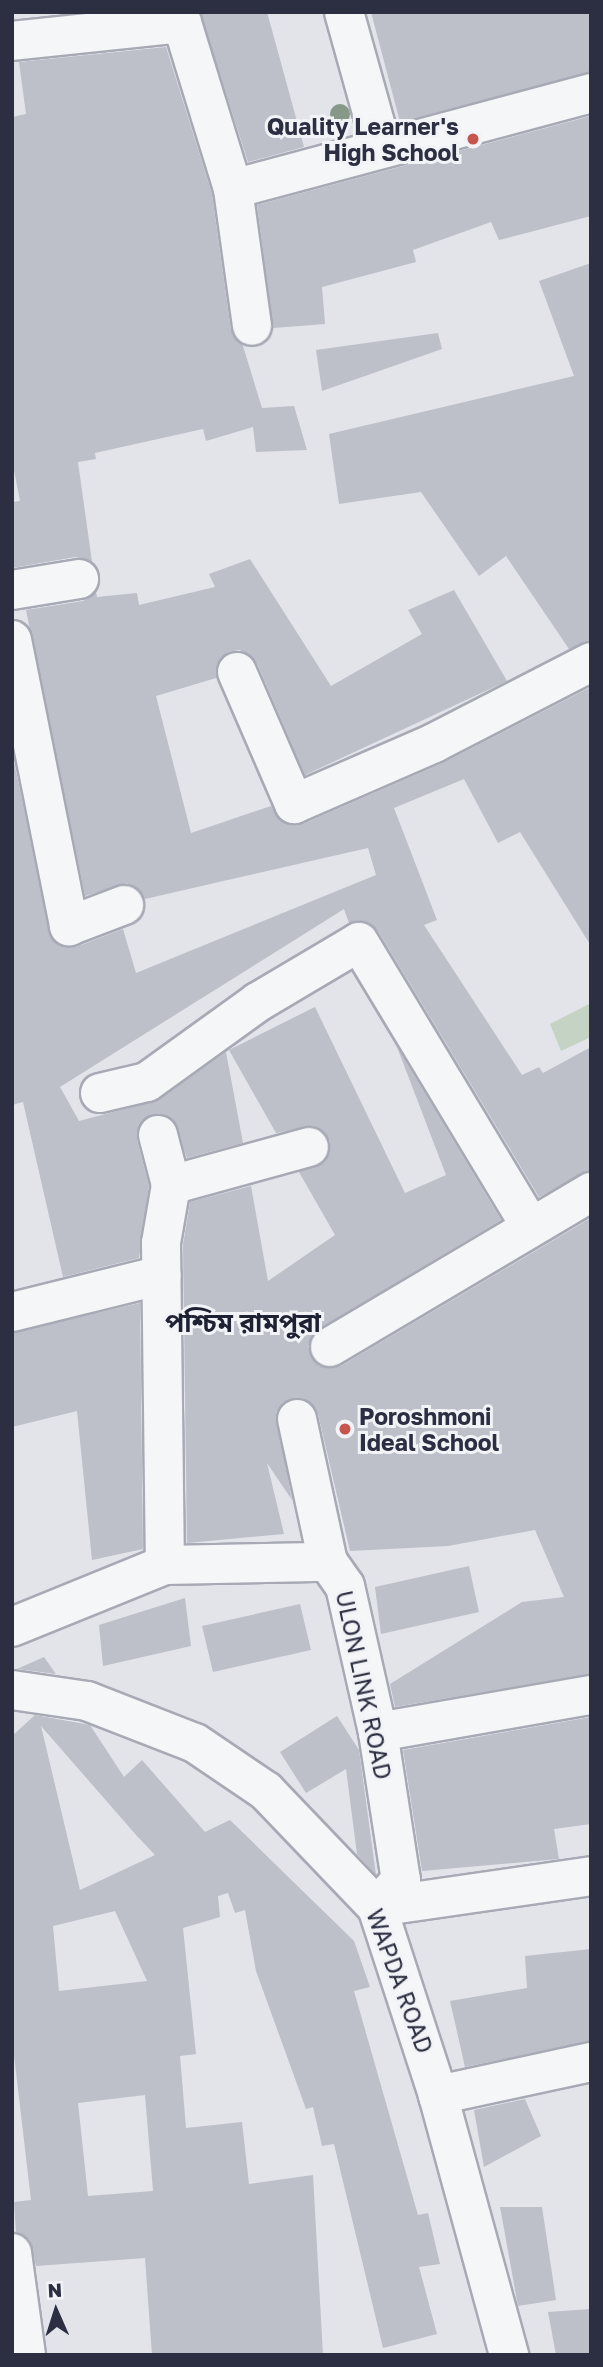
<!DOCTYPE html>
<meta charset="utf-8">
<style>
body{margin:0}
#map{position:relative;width:603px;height:2367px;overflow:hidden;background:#e2e4ea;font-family:"Golos Text","Noto Sans Bengali",sans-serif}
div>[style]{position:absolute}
.green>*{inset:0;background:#c5d3c4}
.building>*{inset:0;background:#bdbfc9}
.roads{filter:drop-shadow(2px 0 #a7aab4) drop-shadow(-2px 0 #a7aab4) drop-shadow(0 2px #a7aab4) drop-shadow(0 -2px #a7aab4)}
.minor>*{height:38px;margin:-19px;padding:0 19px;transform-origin:19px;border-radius:19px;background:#f5f6f8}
.trees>*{width:20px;height:20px;margin:-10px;border-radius:50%;background:#869989}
.dots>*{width:19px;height:19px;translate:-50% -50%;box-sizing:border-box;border:4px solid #f2f3f7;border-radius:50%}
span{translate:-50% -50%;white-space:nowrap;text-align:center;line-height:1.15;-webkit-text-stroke:6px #f2f3f7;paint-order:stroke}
.poi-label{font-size:23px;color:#2b2f41;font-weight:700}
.right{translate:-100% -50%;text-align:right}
.left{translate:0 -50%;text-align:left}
.street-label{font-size:23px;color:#2b2f41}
.quarter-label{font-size:26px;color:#1d2132;font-weight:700}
.frame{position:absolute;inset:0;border:14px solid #2b2f41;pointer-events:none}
.north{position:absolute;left:21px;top:2276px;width:70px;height:70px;-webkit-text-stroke:5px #f2f3f7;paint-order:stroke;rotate:357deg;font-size:19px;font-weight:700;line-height:28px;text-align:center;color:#2b2f41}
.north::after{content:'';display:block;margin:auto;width:24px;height:32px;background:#2b2f41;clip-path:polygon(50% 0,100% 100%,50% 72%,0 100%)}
</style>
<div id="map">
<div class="green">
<div style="clip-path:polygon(591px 1003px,591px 1037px,561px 1051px,550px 1024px)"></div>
</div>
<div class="building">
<div style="clip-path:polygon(200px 12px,267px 12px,304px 147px,248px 162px)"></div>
<div style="clip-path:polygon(371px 12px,591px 12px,591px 72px,400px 122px)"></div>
<div style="clip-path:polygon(166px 47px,212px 194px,231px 330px,243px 346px,262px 408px,294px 406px,307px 450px,256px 452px,253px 427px,206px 441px,203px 429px,95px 453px,96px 459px,78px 462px,92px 562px,75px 557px,12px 568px,12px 502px,20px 501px,12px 460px,12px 117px,26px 114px,19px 62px)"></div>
<div style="clip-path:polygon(591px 116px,591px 216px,499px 240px,491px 222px,413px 250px,416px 262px,322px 287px,325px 324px,273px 328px,257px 205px)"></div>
<div style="clip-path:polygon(591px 263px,591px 640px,569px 649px,506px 556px,479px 576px,421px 492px,339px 504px,329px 434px,574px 376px,539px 281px)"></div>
<div style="clip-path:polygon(438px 333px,442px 349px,322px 391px,316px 350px)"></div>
<div style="clip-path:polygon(250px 559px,331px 686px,422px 634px,408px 610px,454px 590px,507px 681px,305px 775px,257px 663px,240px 650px,228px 652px,219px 660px,216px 678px,156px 696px,191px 833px,271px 806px,282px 822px,303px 824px,443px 763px,591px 687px,591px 946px,520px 832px,498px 843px,464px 779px,394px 808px,437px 920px,424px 925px,522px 1075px,539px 1067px,543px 1073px,591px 1047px,591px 1170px,539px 1197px,378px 931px,369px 923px,349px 923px,344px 909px,60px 1087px,79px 1121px,159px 1100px,226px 1052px,243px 1143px,187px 1158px,173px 1119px,163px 1114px,143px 1119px,137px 1140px,149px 1186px,139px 1258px,63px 1277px,23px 1102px,12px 1105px,12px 753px,53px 941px,76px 947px,123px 929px,136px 973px,376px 875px,368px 848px,145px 899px,127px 883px,85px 896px,26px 610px,83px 601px,96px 592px,97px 597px,137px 593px,139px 605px,215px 587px,209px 574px)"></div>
<div style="clip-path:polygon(315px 1007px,405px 1193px,446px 1175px,397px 1047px,501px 1220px,318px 1329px,308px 1347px,319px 1366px,341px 1366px,591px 1218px,591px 1674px,395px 1707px,390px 1684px,522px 1602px,564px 1597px,535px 1530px,448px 1546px,350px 1551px,318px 1414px,303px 1398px,283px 1402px,276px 1413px,292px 1500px,267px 1463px,284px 1534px,187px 1543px,183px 1245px,190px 1202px,251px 1186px,268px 1281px,335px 1235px,299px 1172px,325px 1162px,330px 1141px,314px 1126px,276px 1133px,229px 1050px)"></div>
<div style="clip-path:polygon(140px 1303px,143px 1549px,92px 1560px,77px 1411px,12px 1427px,12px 1333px)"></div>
<div style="clip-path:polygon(469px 1566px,479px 1612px,381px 1634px,375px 1587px)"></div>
<div style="clip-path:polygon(185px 1598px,191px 1646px,103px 1666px,99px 1625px)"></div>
<div style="clip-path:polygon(300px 1604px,311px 1650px,213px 1672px,202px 1626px)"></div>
<div style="clip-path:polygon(44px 1657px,56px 1674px,17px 1669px)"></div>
<div style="clip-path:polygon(evenodd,35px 1715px,90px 1725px,124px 1777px,142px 1760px,205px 1832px,230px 1820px,354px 1941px,370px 1987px,354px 1991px,418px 2215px,428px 2213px,440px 2264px,419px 2267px,437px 2334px,383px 2348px,334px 2144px,322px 2146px,313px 2107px,306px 2109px,256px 1971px,245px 1910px,235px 1913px,228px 1893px,218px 1896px,220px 1917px,183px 1928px,196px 2054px,180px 2056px,186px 2128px,242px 2122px,249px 2184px,313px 2175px,323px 2355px,152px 2355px,145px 2258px,36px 2266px,30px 2240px,16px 2232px,14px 2202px,31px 2200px,12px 2038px,12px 1736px,35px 1715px,41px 1726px,137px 1836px,155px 1855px,80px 1890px,41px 1726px,35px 1715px,115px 1911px,147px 1981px,59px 1991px,53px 1926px,115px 1911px,35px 1715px,145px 2095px,153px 2191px,88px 2196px,78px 2103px,145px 2095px)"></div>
<div style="clip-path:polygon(337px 1716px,359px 1750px,376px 1875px,357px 1854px,346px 1769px,306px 1793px,280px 1752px)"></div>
<div style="clip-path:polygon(591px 1717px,591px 1824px,554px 1829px,559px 1859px,422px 1871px,403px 1750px)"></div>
<div style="clip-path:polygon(591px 1949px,591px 2041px,465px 2067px,450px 2001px,527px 1988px,525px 1956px)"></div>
<div style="clip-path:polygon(525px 2099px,541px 2136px,484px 2167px,474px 2110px)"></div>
<div style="clip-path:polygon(500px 2207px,542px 2207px,556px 2300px,518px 2306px)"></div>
<div style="clip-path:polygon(591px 2309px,591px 2355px,556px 2355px,548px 2312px)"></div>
</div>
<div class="roads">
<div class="minor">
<div style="left:344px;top:12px;width:141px;rotate:74.4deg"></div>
<div style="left:12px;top:41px;width:171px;rotate:-6deg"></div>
<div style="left:182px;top:23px;width:174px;rotate:72.9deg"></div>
<div style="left:233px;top:189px;width:371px;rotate:-15deg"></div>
<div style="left:233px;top:189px;width:138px;rotate:82.1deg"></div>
<div style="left:12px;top:590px;width:68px;rotate:-9.3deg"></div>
<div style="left:12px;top:640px;width:292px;rotate:78.7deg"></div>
<div style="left:69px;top:926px;width:59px;rotate:-20.9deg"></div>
<div style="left:237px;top:672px;width:144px;rotate:66.6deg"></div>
<div style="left:294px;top:804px;width:153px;rotate:-23.5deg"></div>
<div style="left:434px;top:743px;width:177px;rotate:-27.3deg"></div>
<div style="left:100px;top:1093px;width:48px;rotate:-13.2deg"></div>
<div style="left:147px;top:1082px;width:137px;rotate:-35.8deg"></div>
<div style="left:258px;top:1002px;width:117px;rotate:-30.7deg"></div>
<div style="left:359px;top:942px;width:331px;rotate:58.9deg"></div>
<div style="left:158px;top:1135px;width:52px;rotate:75.4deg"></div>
<div style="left:171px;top:1185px;width:59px;rotate:99.8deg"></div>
<div style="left:161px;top:1243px;width:322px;rotate:89.3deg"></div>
<div style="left:171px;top:1185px;width:143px;rotate:-15.4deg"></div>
<div style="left:12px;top:1312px;width:154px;rotate:-13.9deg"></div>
<div style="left:330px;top:1347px;width:304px;rotate:-30.7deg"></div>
<div style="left:297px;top:1419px;width:146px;rotate:77.8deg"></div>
<div style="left:328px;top:1562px;width:29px;rotate:55deg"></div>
<div style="left:345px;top:1586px;width:150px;rotate:77.3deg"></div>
<div style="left:378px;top:1732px;width:150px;rotate:81.2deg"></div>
<div style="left:401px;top:1880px;width:36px;rotate:132deg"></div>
<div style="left:12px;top:1627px;width:165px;rotate:-22.1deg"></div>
<div style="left:165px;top:1565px;width:163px;rotate:-1.1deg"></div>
<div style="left:12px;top:1690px;width:76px;rotate:8.3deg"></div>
<div style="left:87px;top:1701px;width:116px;rotate:21.3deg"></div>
<div style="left:195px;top:1743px;width:86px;rotate:34.1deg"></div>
<div style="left:266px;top:1791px;width:161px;rotate:46.3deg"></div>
<div style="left:377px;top:1907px;width:198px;rotate:72deg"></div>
<div style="left:438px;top:2095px;width:270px;rotate:74.7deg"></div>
<div style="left:378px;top:1732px;width:216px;rotate:-9.9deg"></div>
<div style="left:377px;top:1907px;width:216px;rotate:-8.2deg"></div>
<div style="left:438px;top:2095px;width:157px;rotate:-12.2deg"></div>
<div style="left:12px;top:2253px;width:103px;rotate:82.2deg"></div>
</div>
</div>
<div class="trees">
<div style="left:340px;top:114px"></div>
</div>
<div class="dots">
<div style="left:473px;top:139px;background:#c65550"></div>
<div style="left:345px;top:1429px;background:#c65550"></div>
</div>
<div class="poi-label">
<span class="right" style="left:459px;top:139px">Quality Learner's<br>High School</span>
<span class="left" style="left:359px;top:1429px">Poroshmoni<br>Ideal School</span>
</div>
<div class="street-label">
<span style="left:364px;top:1685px;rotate:78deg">ULON LINK ROAD</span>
<span style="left:400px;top:1981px;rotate:70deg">WAPDA ROAD</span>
</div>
<div class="quarter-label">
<span style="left:243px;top:1323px">পশ্চিম রামপুরা</span>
</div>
<div class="frame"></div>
<div class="north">N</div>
</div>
